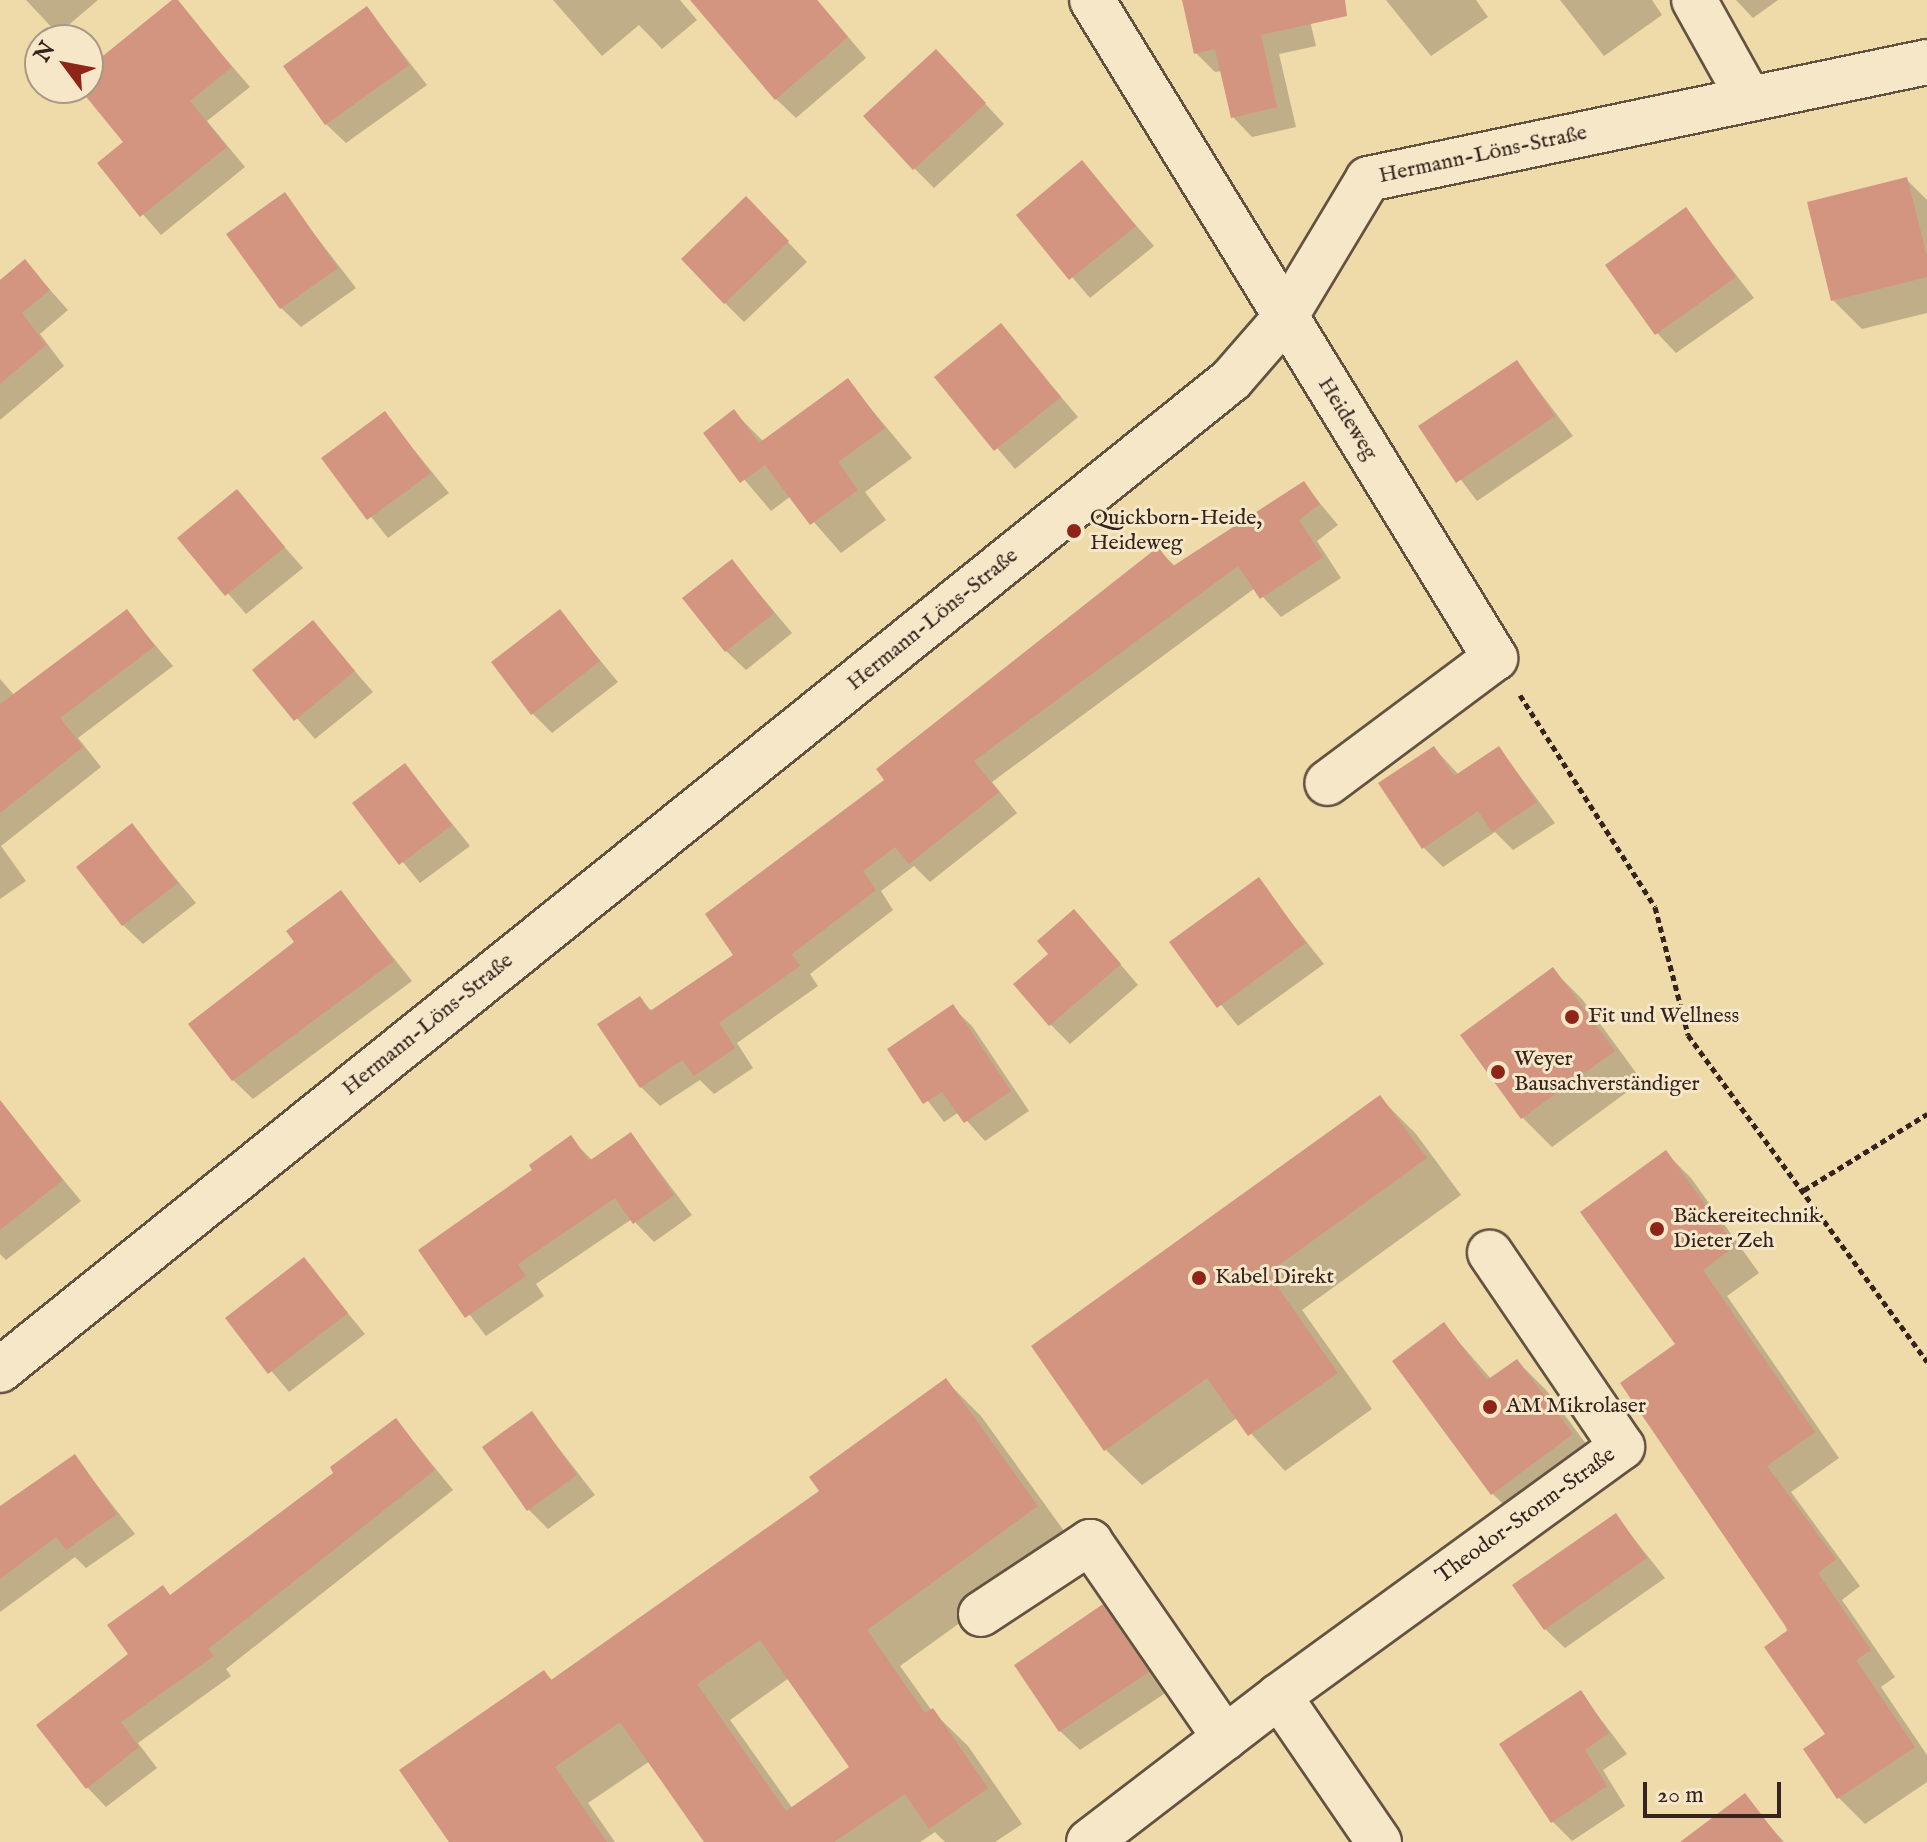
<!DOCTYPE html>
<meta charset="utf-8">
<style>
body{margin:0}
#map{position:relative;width:1927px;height:1842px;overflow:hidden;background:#efdaaa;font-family:"IM FELL English",serif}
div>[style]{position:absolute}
.shadow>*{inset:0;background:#0003}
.building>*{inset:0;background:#d39580}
.path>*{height:5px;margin-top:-2.5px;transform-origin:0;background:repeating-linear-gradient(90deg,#35241e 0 6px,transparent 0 10px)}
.roads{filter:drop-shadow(2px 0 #645241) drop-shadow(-2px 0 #645241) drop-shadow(0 2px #645241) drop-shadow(0 -2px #645241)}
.minor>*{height:44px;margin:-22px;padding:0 22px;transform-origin:22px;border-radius:22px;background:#f5e7c8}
.dots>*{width:22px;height:22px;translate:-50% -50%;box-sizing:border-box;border:4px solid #f5e7c8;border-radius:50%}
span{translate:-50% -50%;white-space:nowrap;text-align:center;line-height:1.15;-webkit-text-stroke:6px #f5e7c8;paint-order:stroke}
.street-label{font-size:22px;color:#35241e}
.poi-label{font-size:22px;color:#35241e}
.left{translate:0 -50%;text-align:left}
.north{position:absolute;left:24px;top:24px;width:80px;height:80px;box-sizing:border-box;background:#f5e7c8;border:2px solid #a89984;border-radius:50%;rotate:302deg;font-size:22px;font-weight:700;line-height:32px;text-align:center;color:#35241e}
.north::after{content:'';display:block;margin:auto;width:28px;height:36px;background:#8f2418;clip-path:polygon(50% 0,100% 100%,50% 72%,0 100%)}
.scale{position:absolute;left:1643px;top:1782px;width:138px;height:36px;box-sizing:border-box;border:4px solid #35241e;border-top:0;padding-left:10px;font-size:24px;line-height:28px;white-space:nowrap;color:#35241e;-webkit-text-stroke:6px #f5e7c8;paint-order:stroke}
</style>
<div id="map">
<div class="shadow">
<div style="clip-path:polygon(26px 0,98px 0,58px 34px)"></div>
<div style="clip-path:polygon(175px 0,250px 87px,207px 121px,245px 167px,161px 235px,99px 164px,126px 142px,82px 88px,88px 88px,88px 71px)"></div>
<div style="clip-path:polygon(553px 0,680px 0,697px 20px,662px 49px,639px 25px,602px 56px)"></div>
<div style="clip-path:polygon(781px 0,817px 0,866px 58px,796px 118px,776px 99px)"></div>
<div style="clip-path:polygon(1184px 0,1305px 0,1316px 46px,1279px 54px,1296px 127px,1252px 137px,1233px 117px,1222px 71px,1215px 72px,1196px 53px)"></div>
<div style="clip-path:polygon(1386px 0,1476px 0,1488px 17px,1431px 56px)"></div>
<div style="clip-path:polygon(1560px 0,1652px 0,1662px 15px,1604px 56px)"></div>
<div style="clip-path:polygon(1736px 0,1778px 0,1753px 18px)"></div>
<div style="clip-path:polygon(367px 8px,427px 85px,346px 143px,326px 124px)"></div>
<div style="clip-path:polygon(955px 71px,1004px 124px,934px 188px,914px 168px)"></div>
<div style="clip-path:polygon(1082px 163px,1154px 246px,1090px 298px,1019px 215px)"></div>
<div style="clip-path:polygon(1906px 179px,1927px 200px,1927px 313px,1862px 329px,1833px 300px)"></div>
<div style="clip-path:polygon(284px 195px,356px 288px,301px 327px,281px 308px)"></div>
<div style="clip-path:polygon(1686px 210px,1754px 298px,1676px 353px,1657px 333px)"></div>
<div style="clip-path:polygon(765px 218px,807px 262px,744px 322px,725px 303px)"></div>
<div style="clip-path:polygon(25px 262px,68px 310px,40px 334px,64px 366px,0 420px,0 283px)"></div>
<div style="clip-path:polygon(1001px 326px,1078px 417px,1015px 469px,937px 377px)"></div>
<div style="clip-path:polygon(1517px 362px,1573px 436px,1477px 501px,1421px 427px)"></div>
<div style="clip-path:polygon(847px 380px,912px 458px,865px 492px,886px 520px,841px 553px,791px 496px,771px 511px,705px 433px,734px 412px,764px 442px)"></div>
<div style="clip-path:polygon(384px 413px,449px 493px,388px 538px,324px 458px)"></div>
<div style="clip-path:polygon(1304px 484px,1338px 525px,1317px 541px,1341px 578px,1281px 617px,1255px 588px,992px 782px,1017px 813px,930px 882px,914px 866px,881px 891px,893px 910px,810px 974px,818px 986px,737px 1043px,753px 1068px,714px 1094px,700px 1080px,660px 1106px,641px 1087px,639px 998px,653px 1012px,736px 955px,887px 780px,1158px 550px,1176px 567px)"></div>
<div style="clip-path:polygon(236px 492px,303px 568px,246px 614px,180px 538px)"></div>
<div style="clip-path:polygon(732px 561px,792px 633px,746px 670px,726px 651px)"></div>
<div style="clip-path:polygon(127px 612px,173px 666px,78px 738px,101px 767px,1px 846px,26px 881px,0 899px,0 679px,14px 695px)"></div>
<div style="clip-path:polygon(560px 612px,618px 682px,552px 733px,532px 713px)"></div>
<div style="clip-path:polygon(313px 623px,373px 692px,315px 739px,255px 670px)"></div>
<div style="clip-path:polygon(1434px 748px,1459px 775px,1499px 748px,1555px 823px,1513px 850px,1495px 832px,1443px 867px,1424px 848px)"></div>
<div style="clip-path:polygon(405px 765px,470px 846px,420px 883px,355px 803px)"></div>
<div style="clip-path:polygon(132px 826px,196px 903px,143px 944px,123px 925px)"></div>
<div style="clip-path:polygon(1258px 880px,1324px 964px,1238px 1026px,1172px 943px)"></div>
<div style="clip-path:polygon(341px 892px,412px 981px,253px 1099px,233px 1080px,297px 943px)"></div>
<div style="clip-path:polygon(1093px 932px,1138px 985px,1070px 1044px,1050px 1024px,1051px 954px)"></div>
<div style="clip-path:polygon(1553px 970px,1582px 999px,1642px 1081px,1552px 1147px,1523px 1118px,1463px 1036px)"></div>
<div style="clip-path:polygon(952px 1007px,972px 1026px,1029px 1111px,985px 1141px,959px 1112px,944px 1122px,889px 1050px)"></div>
<div style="clip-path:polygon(1380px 1098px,1416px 1134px,1461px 1195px,1302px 1310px,1372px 1409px,1285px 1471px,1237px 1418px,1142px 1485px,1106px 1450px)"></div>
<div style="clip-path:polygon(13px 1119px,81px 1201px,6px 1260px,0 1254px,0 1129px)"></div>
<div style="clip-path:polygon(631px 1134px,692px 1215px,654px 1242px,632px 1219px,536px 1284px,544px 1296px,486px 1336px,420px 1250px,535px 1170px,570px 1138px,593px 1161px)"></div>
<div style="clip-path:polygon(1665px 1152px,1691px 1178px,1759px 1273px,1727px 1296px,1839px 1458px,1791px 1492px,1860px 1586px,1842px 1600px,1895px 1677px,1881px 1687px,1927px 1755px,1927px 1782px,1865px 1824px,1839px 1798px,1806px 1749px,1827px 1735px,1678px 1345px)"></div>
<div style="clip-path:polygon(304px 1260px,365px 1334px,289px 1392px,228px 1319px)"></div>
<div style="clip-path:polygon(1444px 1325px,1492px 1380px,1517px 1361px,1546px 1390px,1601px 1464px,1522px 1523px,1493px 1494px,1395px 1361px)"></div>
<div style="clip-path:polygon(evenodd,946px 1381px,981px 1416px,1072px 1542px,900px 1666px,932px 1711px,968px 1746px,1022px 1824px,995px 1842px,945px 1842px,935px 1832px,920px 1842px,707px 1842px,650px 1761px,588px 1803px,615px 1842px,451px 1842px,544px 1672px,553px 1681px,822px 1492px,946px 1381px,789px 1678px,852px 1768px,793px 1809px,730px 1720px,789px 1678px)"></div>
<div style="clip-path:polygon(532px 1414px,595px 1495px,548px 1529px,529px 1510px)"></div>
<div style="clip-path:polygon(396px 1420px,453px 1490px,226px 1669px,231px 1676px,138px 1743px,157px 1768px,106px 1807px,87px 1787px,131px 1654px,162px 1587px,172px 1597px,336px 1473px)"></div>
<div style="clip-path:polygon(74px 1456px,135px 1534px,86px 1568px,75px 1557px,0 1612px,0 1509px)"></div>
<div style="clip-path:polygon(1616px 1516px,1665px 1578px,1565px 1648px,1545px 1629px)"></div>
<div style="clip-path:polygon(1102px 1607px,1167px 1692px,1080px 1750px,1060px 1731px)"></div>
<div style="clip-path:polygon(1581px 1693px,1627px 1754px,1603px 1770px,1625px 1806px,1572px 1841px,1552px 1821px)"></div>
<div style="clip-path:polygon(1744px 1796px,1784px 1842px,1689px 1842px)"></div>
</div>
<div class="building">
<div style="clip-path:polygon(172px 0,178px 0,232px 67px,190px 101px,227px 147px,140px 217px,97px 163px,123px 142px,79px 88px,97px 88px,88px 68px)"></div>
<div style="clip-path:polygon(690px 0,817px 0,848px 37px,775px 100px)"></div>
<div style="clip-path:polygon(1182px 0,1345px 0,1347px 16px,1261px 35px,1277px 107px,1231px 118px,1215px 49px,1194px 54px)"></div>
<div style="clip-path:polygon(367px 6px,409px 65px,325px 125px,283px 66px)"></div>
<div style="clip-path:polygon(936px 49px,986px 103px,913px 170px,863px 116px)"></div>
<div style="clip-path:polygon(1082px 160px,1136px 226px,1069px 280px,1016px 215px)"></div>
<div style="clip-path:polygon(1907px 177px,1927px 257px,1927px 277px,1831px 301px,1807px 202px)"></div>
<div style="clip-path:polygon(285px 192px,338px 268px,280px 309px,226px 234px)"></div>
<div style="clip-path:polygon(746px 196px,789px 241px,724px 304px,681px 259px)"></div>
<div style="clip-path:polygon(1686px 207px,1736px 277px,1655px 335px,1605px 265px)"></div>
<div style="clip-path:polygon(25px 259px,50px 290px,22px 313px,46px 345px,0 384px,0 280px)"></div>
<div style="clip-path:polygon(1001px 323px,1061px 397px,994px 451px,934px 377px)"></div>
<div style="clip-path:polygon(1517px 360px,1555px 416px,1456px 483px,1418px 426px)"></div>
<div style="clip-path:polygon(848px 378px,885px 428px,838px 462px,858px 490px,810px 525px,765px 465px,740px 483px,703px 433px,734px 409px,759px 443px)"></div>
<div style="clip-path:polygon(385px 411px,431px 473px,367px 520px,321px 458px)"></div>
<div style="clip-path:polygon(1304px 481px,1320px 504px,1299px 520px,1323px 557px,1260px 599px,1238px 566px,974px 761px,999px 792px,909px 864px,895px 847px,863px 871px,876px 890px,792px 954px,800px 966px,719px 1023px,735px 1048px,694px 1076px,682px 1060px,640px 1088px,597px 1024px,640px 996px,650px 1011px,733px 955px,705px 914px,884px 780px,876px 769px,1158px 547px,1173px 566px)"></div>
<div style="clip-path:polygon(237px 489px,285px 547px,225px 596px,177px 538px)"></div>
<div style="clip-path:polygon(732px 559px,774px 613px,725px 652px,682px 598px)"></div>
<div style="clip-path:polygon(127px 609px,155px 646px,60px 718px,83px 747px,0 813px,0 704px)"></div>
<div style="clip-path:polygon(560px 609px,600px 661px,531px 715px,491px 662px)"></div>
<div style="clip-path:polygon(313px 620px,355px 671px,294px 721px,252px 670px)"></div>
<div style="clip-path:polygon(1434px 746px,1454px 776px,1499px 746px,1537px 802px,1492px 832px,1478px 811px,1422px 849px,1378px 783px)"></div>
<div style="clip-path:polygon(405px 763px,452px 825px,399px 865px,352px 803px)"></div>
<div style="clip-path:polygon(132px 823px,178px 883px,122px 926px,76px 867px)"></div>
<div style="clip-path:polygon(1259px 877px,1306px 943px,1217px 1008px,1169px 942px)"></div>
<div style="clip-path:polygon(341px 890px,394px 961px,232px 1081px,188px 1024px,294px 942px,286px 931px)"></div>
<div style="clip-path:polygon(1074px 909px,1121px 964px,1049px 1026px,1013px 984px,1048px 954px,1037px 941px)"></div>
<div style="clip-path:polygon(1553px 967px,1615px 1051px,1521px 1119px,1460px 1035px)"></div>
<div style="clip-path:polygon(953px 1004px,1011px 1091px,964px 1123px,942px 1092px,923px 1104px,887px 1049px)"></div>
<div style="clip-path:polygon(1380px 1095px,1427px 1158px,1268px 1273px,1338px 1373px,1248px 1436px,1207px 1378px,1104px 1451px,1031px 1346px)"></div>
<div style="clip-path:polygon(0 1100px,63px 1180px,0 1230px)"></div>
<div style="clip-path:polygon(631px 1132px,674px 1195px,633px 1224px,615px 1198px,518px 1264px,526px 1276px,465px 1318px,418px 1250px,532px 1170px,529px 1165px,571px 1135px,589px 1161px)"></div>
<div style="clip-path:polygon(1666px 1150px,1735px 1246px,1703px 1270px,1815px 1432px,1767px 1466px,1836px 1559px,1818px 1573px,1871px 1650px,1856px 1660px,1915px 1747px,1837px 1799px,1803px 1749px,1825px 1734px,1764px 1647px,1788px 1630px,1620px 1383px,1675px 1344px,1580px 1212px)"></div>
<div style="clip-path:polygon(304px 1257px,348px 1313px,268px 1374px,225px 1318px)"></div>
<div style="clip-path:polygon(1444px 1322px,1487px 1380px,1517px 1359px,1573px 1434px,1491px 1495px,1392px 1361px)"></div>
<div style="clip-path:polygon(evenodd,946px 1378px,1038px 1506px,867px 1630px,925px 1713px,933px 1708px,988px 1788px,929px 1829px,905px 1794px,834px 1842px,704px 1842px,620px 1722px,555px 1767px,607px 1842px,449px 1842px,399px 1770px,544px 1670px,551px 1680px,819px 1491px,809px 1477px,946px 1378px,760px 1640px,849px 1767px,786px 1811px,697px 1684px,760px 1640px)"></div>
<div style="clip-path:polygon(532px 1411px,577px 1475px,527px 1511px,482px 1447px)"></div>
<div style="clip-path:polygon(396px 1418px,435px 1470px,208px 1649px,214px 1656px,121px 1722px,139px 1747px,86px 1789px,36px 1725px,128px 1654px,107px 1625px,163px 1585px,170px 1595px,333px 1473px,330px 1467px)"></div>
<div style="clip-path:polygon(75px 1454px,117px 1514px,66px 1550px,56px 1537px,0 1579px,0 1506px)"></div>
<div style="clip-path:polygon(1616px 1513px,1647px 1558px,1544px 1630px,1512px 1585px)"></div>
<div style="clip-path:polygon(1103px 1604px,1149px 1672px,1059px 1732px,1014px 1665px)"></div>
<div style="clip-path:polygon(1581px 1690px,1609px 1733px,1585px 1750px,1607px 1786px,1551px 1823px,1499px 1744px)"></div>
<div style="clip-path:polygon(1745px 1793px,1782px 1842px,1680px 1842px)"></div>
</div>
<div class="path">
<div style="left:1520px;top:695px;width:251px;rotate:57.5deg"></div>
<div style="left:1655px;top:907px;width:132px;rotate:75.5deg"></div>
<div style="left:1688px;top:1035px;width:405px;rotate:53.8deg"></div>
<div style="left:1804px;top:1190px;width:145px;rotate:-31.7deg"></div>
</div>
<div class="roads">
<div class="minor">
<div style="left:1092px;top:0;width:772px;rotate:58.51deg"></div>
<div style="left:1495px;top:658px;width:209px;rotate:143.3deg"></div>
<div style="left:1694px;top:0;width:113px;rotate:60.9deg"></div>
<div style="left:0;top:1370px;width:1580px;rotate:-38.81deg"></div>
<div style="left:1231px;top:380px;width:81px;rotate:-49deg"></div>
<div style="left:1284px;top:319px;width:163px;rotate:-59deg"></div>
<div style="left:1368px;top:179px;width:571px;rotate:-11.82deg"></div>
<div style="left:981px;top:1614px;width:131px;rotate:-33.4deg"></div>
<div style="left:1090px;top:1542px;width:238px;rotate:55.4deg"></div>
<div style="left:1279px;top:1696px;width:177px;rotate:55.6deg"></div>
<div style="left:1089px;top:1842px;width:240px;rotate:-37.5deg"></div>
<div style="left:1279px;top:1696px;width:424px;rotate:-36deg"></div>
<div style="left:1622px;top:1447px;width:235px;rotate:-124.2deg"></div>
</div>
</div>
<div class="dots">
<div style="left:1074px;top:531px;background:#8f2418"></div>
<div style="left:1572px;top:1017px;background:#8f2418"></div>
<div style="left:1498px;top:1072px;background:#8f2418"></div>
<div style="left:1657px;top:1229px;background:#8f2418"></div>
<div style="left:1199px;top:1278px;background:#8f2418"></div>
<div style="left:1490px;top:1407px;background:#8f2418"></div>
</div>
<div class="street-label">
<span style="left:1483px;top:155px;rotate:-12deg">Hermann-Löns-Straße</span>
<span style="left:1347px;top:419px;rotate:58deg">Heideweg</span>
<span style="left:933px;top:620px;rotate:-39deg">Hermann-Löns-Straße</span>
<span style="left:428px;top:1025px;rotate:-39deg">Hermann-Löns-Straße</span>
<span style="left:1526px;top:1516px;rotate:-36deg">Theodor-Storm-Straße</span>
</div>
<div class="poi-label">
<span class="left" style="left:1090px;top:531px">Quickborn-Heide,<br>Heideweg</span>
<span class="left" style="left:1588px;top:1017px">Fit und Wellness</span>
<span class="left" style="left:1514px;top:1072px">Weyer<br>Bausachverständiger</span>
<span class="left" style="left:1673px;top:1229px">Bäckereitechnik<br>Dieter Zeh</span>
<span class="left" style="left:1215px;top:1278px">Kabel Direkt</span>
<span class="left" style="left:1506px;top:1407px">AM Mikrolaser</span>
</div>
<div class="north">N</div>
<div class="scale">20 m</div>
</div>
